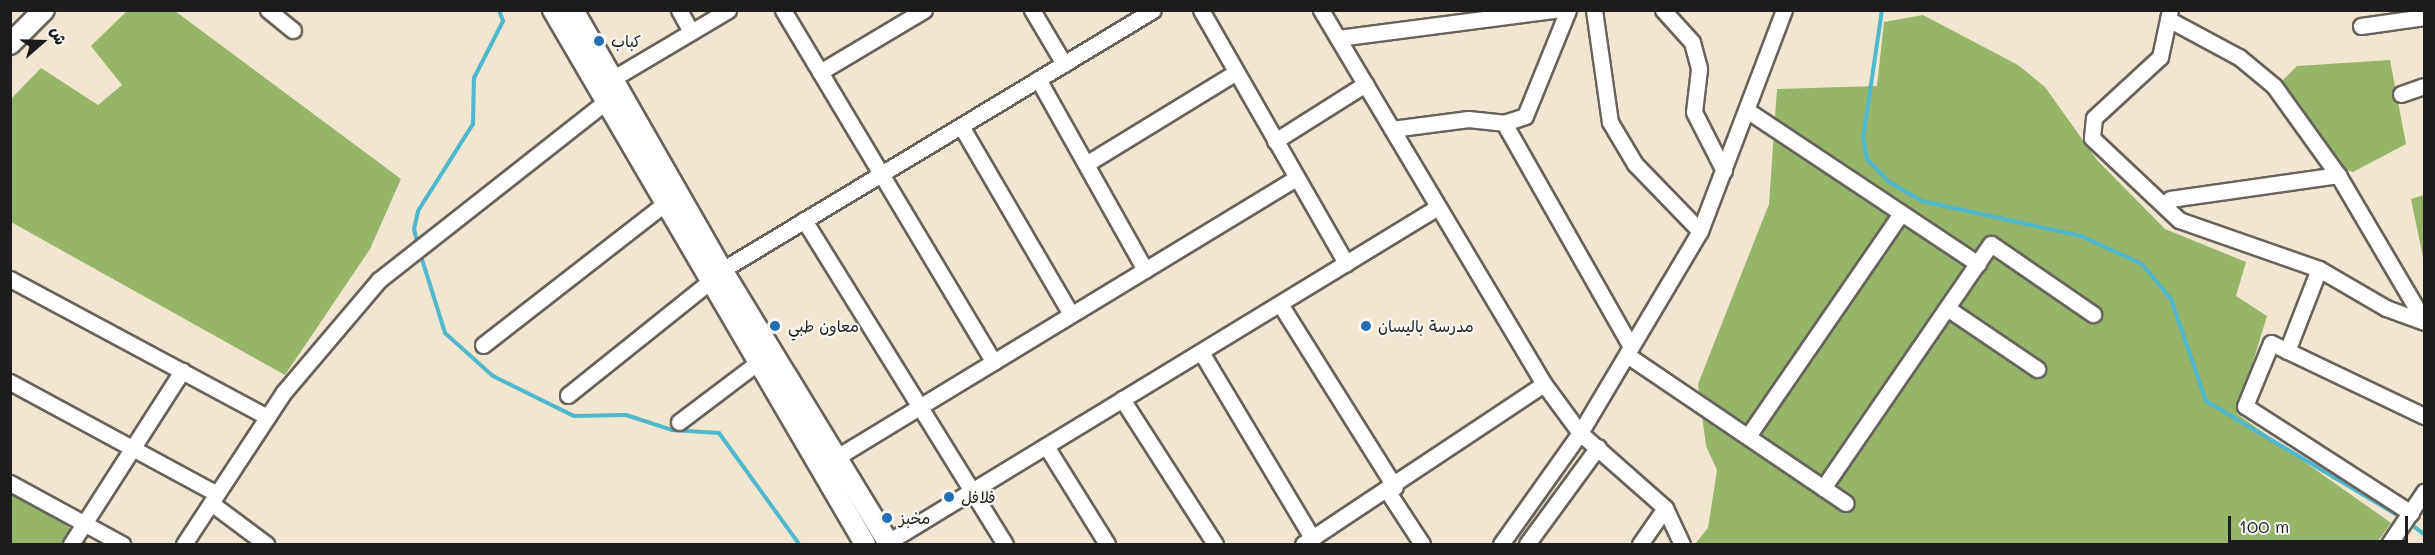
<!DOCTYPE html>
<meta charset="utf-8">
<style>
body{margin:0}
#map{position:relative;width:2435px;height:555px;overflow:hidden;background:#f1e6cf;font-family:Mali,"Playpen Sans Arabic",sans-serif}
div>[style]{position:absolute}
.forest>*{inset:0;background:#97b568}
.stream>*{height:4px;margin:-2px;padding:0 2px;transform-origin:2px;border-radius:2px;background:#4fb7ce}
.roads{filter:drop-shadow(2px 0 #67635b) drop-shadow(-2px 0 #67635b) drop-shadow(0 2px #67635b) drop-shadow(0 -2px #67635b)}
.minor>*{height:15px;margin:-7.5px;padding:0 7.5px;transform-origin:7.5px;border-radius:7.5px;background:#fff}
.major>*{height:20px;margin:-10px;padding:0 10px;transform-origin:10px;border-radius:10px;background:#fff}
.dots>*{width:16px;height:16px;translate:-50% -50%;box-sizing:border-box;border:3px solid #f6f6f2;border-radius:50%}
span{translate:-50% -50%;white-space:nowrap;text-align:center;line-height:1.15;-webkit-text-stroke:4.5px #f6f6f2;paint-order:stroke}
.poi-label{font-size:16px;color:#1c1c1c}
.left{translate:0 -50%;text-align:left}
.frame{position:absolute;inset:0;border:12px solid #1c1c1c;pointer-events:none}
.north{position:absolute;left:12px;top:12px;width:60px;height:60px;-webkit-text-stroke:4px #f6f6f2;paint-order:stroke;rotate:70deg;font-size:16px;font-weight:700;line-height:24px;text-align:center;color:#1c1c1c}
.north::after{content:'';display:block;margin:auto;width:21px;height:27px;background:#1c1c1c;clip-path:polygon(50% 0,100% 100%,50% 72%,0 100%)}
.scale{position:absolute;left:2228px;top:516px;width:180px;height:27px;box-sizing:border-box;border:3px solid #1c1c1c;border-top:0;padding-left:8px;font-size:18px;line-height:21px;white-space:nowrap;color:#1c1c1c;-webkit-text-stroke:4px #f6f6f2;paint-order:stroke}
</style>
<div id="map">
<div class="forest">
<div style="clip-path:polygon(127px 11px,175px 11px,401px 179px,370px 249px,285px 375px,11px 222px,11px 99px,41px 68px,98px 105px,122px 85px,91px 46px)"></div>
<div style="clip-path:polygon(1923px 15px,2018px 65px,2045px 87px,2097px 160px,2165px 229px,2246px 262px,2236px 296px,2267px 316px,2237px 414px,2391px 523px,2376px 544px,1695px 544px,1708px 528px,1717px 470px,1706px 446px,1698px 384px,1769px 204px,1777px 89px,1877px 86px,1884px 22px)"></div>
<div style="clip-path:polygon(2390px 60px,2406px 144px,2353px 172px,2336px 167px,2282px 81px,2297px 66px)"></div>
<div style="clip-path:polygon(2424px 195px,2424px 262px,2411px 199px)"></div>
<div style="clip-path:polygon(10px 494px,34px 499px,89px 544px,11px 544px)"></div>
</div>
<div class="stream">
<div style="left:1882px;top:10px;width:129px;rotate:98.4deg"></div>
<div style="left:1863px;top:138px;width:21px;rotate:79deg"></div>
<div style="left:1867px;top:159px;width:32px;rotate:46deg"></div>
<div style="left:1889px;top:182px;width:38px;rotate:30deg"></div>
<div style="left:1922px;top:201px;width:163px;rotate:12.4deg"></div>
<div style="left:2081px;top:236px;width:67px;rotate:24.7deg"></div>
<div style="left:2142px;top:264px;width:45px;rotate:50.4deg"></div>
<div style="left:2171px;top:299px;width:108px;rotate:71.1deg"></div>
<div style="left:2206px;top:401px;width:228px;rotate:30.8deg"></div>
<div style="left:418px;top:245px;width:16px;rotate:-104deg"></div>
<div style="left:414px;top:229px;width:18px;rotate:-77deg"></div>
<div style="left:418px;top:211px;width:103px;rotate:-57.7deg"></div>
<div style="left:473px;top:124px;width:46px;rotate:-88.8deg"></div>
<div style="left:474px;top:78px;width:64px;rotate:-63deg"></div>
<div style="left:503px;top:21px;width:12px;rotate:-110deg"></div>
<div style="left:420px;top:253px;width:84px;rotate:72.6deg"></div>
<div style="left:445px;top:333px;width:64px;rotate:41.9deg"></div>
<div style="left:493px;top:376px;width:90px;rotate:26.3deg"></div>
<div style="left:574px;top:416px;width:52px;rotate:-1.1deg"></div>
<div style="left:626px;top:415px;width:48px;rotate:18.1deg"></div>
<div style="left:672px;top:430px;width:47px;rotate:3.7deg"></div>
<div style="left:719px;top:433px;width:137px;rotate:54.2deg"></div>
<div style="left:2408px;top:522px;width:20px;rotate:37deg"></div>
</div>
<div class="roads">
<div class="minor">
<div style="left:268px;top:10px;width:32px;rotate:39deg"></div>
<div style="left:679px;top:10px;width:25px;rotate:61deg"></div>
<div style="left:783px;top:10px;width:410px;rotate:59.1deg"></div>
<div style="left:1032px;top:10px;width:63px;rotate:59.3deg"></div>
<div style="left:1201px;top:10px;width:292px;rotate:60.2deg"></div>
<div style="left:1321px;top:10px;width:435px;rotate:59.2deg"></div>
<div style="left:1544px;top:384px;width:61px;rotate:53.7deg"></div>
<div style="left:1580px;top:433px;width:113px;rotate:41.4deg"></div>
<div style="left:1665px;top:508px;width:40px;rotate:65deg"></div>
<div style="left:1594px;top:10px;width:113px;rotate:81.9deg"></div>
<div style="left:1610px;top:122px;width:49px;rotate:59.2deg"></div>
<div style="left:1635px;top:164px;width:93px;rotate:45.9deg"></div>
<div style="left:1663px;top:10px;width:43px;rotate:47.8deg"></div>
<div style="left:1692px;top:42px;width:28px;rotate:75deg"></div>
<div style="left:1699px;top:69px;width:43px;rotate:96.6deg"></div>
<div style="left:1694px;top:112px;width:66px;rotate:63deg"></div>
<div style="left:2170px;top:10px;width:48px;rotate:102deg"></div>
<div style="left:2160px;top:57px;width:90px;rotate:137.3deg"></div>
<div style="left:2094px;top:118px;width:20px;rotate:96deg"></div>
<div style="left:2092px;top:138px;width:120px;rotate:43.3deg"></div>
<div style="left:2179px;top:220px;width:148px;rotate:19.3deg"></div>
<div style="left:2319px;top:269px;width:78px;rotate:30.2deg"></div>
<div style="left:2386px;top:308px;width:40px;rotate:20.2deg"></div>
<div style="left:2168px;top:19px;width:81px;rotate:28.2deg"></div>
<div style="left:2239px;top:57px;width:45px;rotate:39.6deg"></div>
<div style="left:2274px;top:86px;width:110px;rotate:54.3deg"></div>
<div style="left:2338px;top:175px;width:169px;rotate:59.5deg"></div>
<div style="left:2361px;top:26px;width:64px;rotate:-8.1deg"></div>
<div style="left:1338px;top:38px;width:219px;rotate:-7.4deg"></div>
<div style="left:820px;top:72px;width:121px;rotate:-30.8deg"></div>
<div style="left:612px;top:79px;width:135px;rotate:-30.7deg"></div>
<div style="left:1038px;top:79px;width:219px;rotate:60.7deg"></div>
<div style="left:2401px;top:94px;width:24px;rotate:-19deg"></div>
<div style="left:1748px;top:111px;width:276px;rotate:33.6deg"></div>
<div style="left:1504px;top:123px;width:257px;rotate:60.4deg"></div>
<div style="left:961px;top:126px;width:218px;rotate:59.7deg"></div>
<div style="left:1392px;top:129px;width:77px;rotate:-7.5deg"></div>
<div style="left:1468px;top:119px;width:36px;rotate:6deg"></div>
<div style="left:1504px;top:123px;width:22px;rotate:-18deg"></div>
<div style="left:1525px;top:116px;width:114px;rotate:-67.9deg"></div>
<div style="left:1275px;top:141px;width:107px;rotate:-32.3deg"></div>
<div style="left:1086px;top:164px;width:176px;rotate:-31.5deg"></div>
<div style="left:2170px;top:199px;width:170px;rotate:-8.1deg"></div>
<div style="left:804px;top:220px;width:381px;rotate:58.2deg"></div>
<div style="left:722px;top:270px;width:503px;rotate:-31.1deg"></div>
<div style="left:10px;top:279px;width:292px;rotate:28.2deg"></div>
<div style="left:1280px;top:304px;width:216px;rotate:57.9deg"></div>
<div style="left:1947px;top:308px;width:109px;rotate:34.1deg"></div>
<div style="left:483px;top:345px;width:229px;rotate:-37.9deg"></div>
<div style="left:2287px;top:351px;width:88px;rotate:-68.7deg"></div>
<div style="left:1201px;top:352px;width:218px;rotate:59.1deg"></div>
<div style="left:1627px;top:355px;width:264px;rotate:34.1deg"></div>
<div style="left:10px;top:382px;width:235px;rotate:28.4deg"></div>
<div style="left:568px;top:395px;width:181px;rotate:-38.7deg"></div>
<div style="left:1122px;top:399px;width:172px;rotate:57.3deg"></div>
<div style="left:679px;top:422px;width:98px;rotate:-37.1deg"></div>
<div style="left:1748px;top:436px;width:270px;rotate:-55.5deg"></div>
<div style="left:1046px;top:446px;width:115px;rotate:58.1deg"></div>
<div style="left:837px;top:457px;width:537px;rotate:-31.29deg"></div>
<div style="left:10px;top:483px;width:128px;rotate:28.6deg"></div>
<div style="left:1823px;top:488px;width:296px;rotate:-55.5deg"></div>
<div style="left:1991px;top:244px;width:124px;rotate:34.5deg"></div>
<div style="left:1388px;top:492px;width:62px;rotate:56.8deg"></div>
<div style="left:211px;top:503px;width:69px;rotate:36.7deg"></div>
<div style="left:2411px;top:513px;width:197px;rotate:-147.2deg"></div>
<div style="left:2245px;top:406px;width:68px;rotate:-67.6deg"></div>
<div style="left:2271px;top:343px;width:170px;rotate:25.5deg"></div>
<div style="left:888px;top:542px;width:644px;rotate:-31.35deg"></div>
<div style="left:71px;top:544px;width:206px;rotate:-57.3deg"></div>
<div style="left:184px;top:544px;width:182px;rotate:-56.7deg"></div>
<div style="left:284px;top:392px;width:147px;rotate:-49.7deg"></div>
<div style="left:379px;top:280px;width:288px;rotate:-38.2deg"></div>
<div style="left:1303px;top:544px;width:289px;rotate:-33.6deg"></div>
<div style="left:1501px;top:544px;width:136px;rotate:-54.6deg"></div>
<div style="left:1580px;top:433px;width:235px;rotate:-59.3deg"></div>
<div style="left:1700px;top:231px;width:236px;rotate:-69.2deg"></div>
<div style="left:1527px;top:544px;width:120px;rotate:-53.8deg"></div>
<div style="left:1640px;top:544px;width:44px;rotate:-55.2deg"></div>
<div style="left:2389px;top:544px;width:63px;rotate:-56.1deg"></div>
</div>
<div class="major">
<div style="left:553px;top:10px;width:618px;rotate:59.7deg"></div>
<div style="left:573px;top:10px;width:300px;rotate:60.2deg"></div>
<div style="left:722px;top:270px;width:321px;rotate:58.6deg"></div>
<div style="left:10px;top:44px;width:48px;rotate:-45deg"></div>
</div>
</div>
<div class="dots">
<div style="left:599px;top:41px;background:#1f6fb2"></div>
<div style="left:775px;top:326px;background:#1f6fb2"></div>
<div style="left:1366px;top:326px;background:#1f6fb2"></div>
<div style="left:949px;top:497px;background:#1f6fb2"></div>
<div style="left:887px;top:518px;background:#1f6fb2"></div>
</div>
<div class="poi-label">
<span class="left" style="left:611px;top:41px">كباب</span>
<span class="left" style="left:788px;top:326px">معاون طبي</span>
<span class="left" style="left:1378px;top:326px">مدرسة بالیسان</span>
<span class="left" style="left:961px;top:497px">فلافل</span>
<span class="left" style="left:899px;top:518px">مخبز</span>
</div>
<div class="frame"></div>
<div class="north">ش</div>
<div class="scale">100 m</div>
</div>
